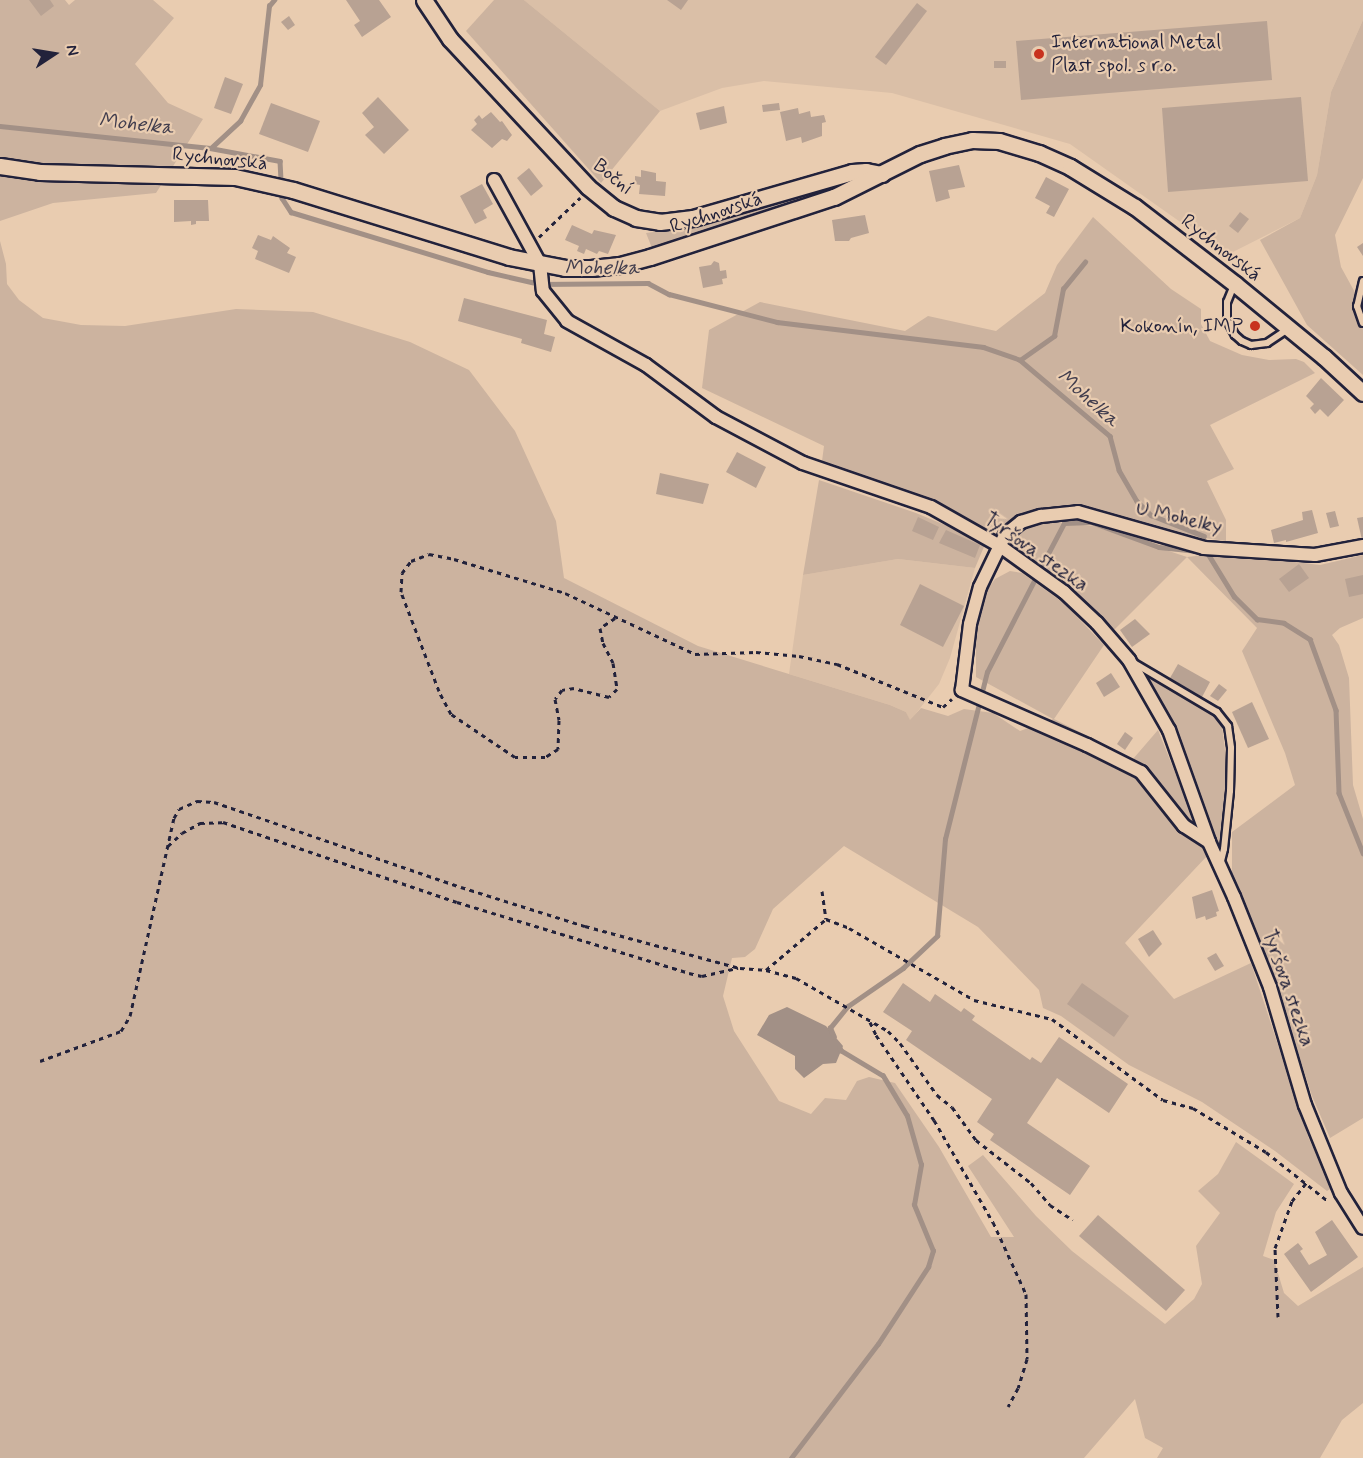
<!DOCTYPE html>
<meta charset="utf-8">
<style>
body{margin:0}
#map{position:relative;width:1363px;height:1458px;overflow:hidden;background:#e9ccb0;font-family:Mynerve,sans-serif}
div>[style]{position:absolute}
.built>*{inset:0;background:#dabfa7}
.green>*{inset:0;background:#ccb39f}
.water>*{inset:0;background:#a29086}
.stream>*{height:4.5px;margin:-2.25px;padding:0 2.25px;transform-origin:2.25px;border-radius:2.25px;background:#a29086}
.building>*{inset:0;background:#b8a293}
.path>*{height:3px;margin-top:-1.5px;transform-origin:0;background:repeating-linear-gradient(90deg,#22223b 0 4.5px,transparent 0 9px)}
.roads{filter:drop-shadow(2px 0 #22223b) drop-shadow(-2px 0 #22223b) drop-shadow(0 2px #22223b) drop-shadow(0 -2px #22223b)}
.service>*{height:6px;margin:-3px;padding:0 3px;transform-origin:3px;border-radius:3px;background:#e9ccb0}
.minor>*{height:12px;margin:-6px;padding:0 6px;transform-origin:6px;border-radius:6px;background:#e9ccb0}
.tertiary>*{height:15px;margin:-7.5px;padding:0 7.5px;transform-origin:7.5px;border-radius:7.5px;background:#e9ccb0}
.dots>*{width:16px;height:16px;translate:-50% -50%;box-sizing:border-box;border:3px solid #e9ccb0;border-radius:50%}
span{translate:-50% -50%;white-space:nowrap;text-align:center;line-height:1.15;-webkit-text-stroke:4.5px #e9ccb0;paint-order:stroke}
.poi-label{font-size:20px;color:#22223b}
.left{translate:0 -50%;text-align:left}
.right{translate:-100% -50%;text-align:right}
.street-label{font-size:20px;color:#22223b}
.water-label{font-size:21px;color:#423e4e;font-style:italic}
.north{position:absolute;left:24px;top:24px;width:60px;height:60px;-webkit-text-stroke:4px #e9ccb0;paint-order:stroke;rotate:78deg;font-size:16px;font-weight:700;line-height:24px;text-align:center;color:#22223b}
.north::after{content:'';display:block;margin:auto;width:21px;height:27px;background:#22223b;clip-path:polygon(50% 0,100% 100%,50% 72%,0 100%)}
</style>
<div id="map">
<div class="built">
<div style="clip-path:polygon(524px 0,1363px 0,1363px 20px,1331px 92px,1317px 175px,1300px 218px,1227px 255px,1070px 144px,892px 93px,764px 81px,722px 88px,660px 111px)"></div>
<div style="clip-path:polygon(898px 559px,975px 568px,950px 658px,939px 684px,910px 721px,906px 712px,890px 705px,789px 674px,803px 575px)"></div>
</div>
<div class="green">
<div style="clip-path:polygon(0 0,65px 0,69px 5px,75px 0,153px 0,174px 18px,135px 64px,168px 103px,203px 119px,156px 193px,53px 203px,0 221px)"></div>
<div style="clip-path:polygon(494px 0,524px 0,660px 111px,601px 183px,466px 31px)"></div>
<div style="clip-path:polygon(1363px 20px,1363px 178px,1335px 235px,1341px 267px,1363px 307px,1363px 375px,1307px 325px,1260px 240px,1300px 218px,1317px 175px,1331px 92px)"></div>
<div style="clip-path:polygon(835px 183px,837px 188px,652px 248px,646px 233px,695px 226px)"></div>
<div style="clip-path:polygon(1093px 217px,1171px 289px,1201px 309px,1201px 324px,1210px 341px,1242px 355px,1269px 360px,1296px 359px,1304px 362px,1315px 373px,1210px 425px,1234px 469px,1207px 481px,1226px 520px,1226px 541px,1176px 534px,1094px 508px,1076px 507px,1042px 507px,1012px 519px,992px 532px,938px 503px,822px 461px,824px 446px,702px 388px,709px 330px,760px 302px,905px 331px,928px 316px,996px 331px,1045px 293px,1057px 265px)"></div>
<div style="clip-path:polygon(0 241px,6px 264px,7px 284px,19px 300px,43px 318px,81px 325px,125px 326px,236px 309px,313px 312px,410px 342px,469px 370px,515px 431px,556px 521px,564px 578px,698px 646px,890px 705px,906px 712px,910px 720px,921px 708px,948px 716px,964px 709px,993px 713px,1020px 731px,1053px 719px,976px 677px,976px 622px,986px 592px,995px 579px,1010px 571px,1022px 573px,1065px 604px,1104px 645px,1054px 719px,1133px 759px,1158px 730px,1208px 855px,1125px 943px,1174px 999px,1251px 963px,1309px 1139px,1332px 1188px,1327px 1191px,1275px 1151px,1202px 1102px,1129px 1065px,1061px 1016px,1043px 1008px,1039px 990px,978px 927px,844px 846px,773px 909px,755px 949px,745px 957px,732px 958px,723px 996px,734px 1031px,779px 1101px,811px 1114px,825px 1098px,846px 1100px,857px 1081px,869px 1077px,895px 1083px,939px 1147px,991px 1237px,1014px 1237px,968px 1166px,983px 1155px,1036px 1216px,1072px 1251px,1165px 1324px,1194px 1299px,1202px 1284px,1196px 1246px,1220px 1213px,1198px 1191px,1218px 1174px,1236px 1142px,1294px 1184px,1276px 1212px,1263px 1256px,1274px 1260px,1284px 1293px,1298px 1306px,1363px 1267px,1363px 1403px,1342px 1420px,1320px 1458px,1157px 1458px,1163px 1448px,1145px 1438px,1135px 1399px,1084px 1458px,0 1458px)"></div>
<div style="clip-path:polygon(819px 480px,916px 513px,986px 542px,975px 568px,898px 559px,803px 575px)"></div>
<div style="clip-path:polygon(1049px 522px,1093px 526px,1187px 557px,1221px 553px,1320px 565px,1363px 555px,1363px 618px,1340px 628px,1332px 635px,1339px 645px,1349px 678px,1353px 785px,1363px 819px,1363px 1118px,1330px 1138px,1312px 1096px,1278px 990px,1232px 877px,1232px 832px,1295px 785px,1285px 753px,1242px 651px,1257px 628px,1187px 557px,1114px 630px,1049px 571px,1008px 546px,1013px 535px,1021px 528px)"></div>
<div style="clip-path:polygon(1144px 675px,1197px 705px,1217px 718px,1222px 725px,1226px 759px,1224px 820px,1219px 850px)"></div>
</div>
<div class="water">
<div style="clip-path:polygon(787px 1007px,826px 1026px,843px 1046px,836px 1063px,823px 1064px,804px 1078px,795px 1069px,795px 1056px,757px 1035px,769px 1015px)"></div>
</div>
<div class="stream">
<div style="left:0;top:126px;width:211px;rotate:6deg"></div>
<div style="left:210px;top:148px;width:71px;rotate:10.5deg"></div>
<div style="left:280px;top:161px;width:37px;rotate:87deg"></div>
<div style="left:282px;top:198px;width:17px;rotate:57deg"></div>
<div style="left:291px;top:212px;width:206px;rotate:16.9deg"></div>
<div style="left:488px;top:272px;width:53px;rotate:13deg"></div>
<div style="left:540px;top:284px;width:108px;rotate:-0.5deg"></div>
<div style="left:648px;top:283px;width:24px;rotate:28deg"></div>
<div style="left:669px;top:294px;width:112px;rotate:14.5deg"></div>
<div style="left:777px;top:322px;width:208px;rotate:6.9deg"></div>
<div style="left:983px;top:347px;width:39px;rotate:19deg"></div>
<div style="left:1020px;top:360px;width:118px;rotate:40.2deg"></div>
<div style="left:1110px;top:436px;width:35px;rotate:75deg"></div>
<div style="left:1119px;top:470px;width:36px;rotate:60deg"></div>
<div style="left:1137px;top:501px;width:20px;rotate:45deg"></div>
<div style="left:1151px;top:515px;width:57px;rotate:21.6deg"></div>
<div style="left:211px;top:148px;width:40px;rotate:-43deg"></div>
<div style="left:240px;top:121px;width:41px;rotate:-60.9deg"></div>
<div style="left:260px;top:85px;width:80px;rotate:-83.5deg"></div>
<div style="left:269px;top:6px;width:8px;rotate:-50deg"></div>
<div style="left:1020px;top:360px;width:42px;rotate:-35.2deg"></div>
<div style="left:1054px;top:336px;width:48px;rotate:-79.2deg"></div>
<div style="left:1063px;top:289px;width:35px;rotate:-51deg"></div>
<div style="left:1207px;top:552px;width:52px;rotate:58.5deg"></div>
<div style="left:1234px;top:596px;width:33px;rotate:45deg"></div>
<div style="left:1257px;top:619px;width:27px;rotate:8deg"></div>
<div style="left:1284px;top:623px;width:31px;rotate:32deg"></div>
<div style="left:1310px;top:639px;width:76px;rotate:69.9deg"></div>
<div style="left:1336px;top:710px;width:83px;rotate:87.9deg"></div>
<div style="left:1339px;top:793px;width:65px;rotate:68.2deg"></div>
<div style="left:1040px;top:569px;width:52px;rotate:-62.4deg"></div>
<div style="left:1064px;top:523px;width:27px;rotate:-2deg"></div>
<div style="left:1091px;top:522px;width:72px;rotate:20.2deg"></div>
<div style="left:1159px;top:547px;width:36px;rotate:6deg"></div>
<div style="left:834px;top:1037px;width:10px;rotate:-114deg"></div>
<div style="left:830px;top:1028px;width:28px;rotate:-51deg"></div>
<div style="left:848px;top:1006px;width:67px;rotate:-34.6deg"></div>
<div style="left:903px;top:968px;width:47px;rotate:-43.3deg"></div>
<div style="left:937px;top:936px;width:97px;rotate:-85.3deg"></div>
<div style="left:945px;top:839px;width:172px;rotate:-75.9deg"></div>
<div style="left:987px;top:672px;width:105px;rotate:-62.7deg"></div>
<div style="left:791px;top:1458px;width:143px;rotate:-52.7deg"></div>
<div style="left:878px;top:1344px;width:92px;rotate:-57deg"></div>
<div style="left:928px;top:1267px;width:17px;rotate:-73deg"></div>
<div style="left:933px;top:1251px;width:50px;rotate:-112.4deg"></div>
<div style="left:914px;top:1205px;width:41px;rotate:-80.1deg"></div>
<div style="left:921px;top:1165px;width:51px;rotate:-105.9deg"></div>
<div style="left:907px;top:1116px;width:47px;rotate:-121deg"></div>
<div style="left:883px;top:1076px;width:49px;rotate:-149.2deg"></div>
<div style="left:841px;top:1051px;width:4px;rotate:-117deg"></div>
</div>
<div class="building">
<div style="clip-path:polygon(29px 0,50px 0,54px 6px,41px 16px)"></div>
<div style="clip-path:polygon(346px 0,379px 0,391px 17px,362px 37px,354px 25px,360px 21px)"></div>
<div style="clip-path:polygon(667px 0,688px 0,681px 10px)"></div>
<div style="clip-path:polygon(917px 3px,927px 11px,886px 65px,875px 57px)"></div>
<div style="clip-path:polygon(289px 16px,295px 25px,288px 30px,281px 22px)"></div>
<div style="clip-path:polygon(1267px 21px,1272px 80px,1021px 100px,1016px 41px)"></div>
<div style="clip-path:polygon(994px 61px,1006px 61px,1006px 68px,994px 68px)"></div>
<div style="clip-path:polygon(225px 77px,243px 84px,231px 114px,214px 108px)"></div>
<div style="clip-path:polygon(378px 97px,409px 130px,384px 154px,365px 135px,374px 127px,362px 113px)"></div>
<div style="clip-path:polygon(1301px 97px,1308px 181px,1168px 192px,1162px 108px)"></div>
<div style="clip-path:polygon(271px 103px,320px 121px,308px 152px,259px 134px)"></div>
<div style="clip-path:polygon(779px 103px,780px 110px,763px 112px,762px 105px)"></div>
<div style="clip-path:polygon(724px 106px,727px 123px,700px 130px,696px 113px)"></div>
<div style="clip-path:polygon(798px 108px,799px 114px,810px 111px,811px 117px,824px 115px,826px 122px,822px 123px,822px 136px,802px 143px,801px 137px,786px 141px,780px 112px)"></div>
<div style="clip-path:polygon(491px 112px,500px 122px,502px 121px,512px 135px,507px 141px,502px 139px,492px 148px,471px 130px,477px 124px,474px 120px,479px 115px,482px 119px)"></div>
<div style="clip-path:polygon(959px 165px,965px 187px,948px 190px,950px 198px,936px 202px,929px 171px)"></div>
<div style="clip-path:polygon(529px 168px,543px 186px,531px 196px,517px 178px)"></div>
<div style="clip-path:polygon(641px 170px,656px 173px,656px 181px,666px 182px,665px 196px,639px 194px,640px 185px,635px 184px,635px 176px,641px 177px)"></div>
<div style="clip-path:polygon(1046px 177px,1069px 189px,1054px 217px,1046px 213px,1050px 206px,1035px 198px)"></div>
<div style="clip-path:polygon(482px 184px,493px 204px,483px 210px,487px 218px,475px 224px,460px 196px)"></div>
<div style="clip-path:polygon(174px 200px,208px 200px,209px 221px,196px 221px,196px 224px,191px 225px,191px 221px,174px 222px)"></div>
<div style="clip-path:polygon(1240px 212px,1249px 219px,1238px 233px,1229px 226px)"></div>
<div style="clip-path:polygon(865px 215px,869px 233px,851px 238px,849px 241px,835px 241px,832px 220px)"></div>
<div style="clip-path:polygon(572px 225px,592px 234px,594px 230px,616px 235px,608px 254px,599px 251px,597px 254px,586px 249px,584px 254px,577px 251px,579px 246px,565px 240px)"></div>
<div style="clip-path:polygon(258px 235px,271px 240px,273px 236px,290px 248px,287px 253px,296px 257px,289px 273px,255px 259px,258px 251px,252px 248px)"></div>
<div style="clip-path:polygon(1363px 243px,1363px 256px,1357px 247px)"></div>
<div style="clip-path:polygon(714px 261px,719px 263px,720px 271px,726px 270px,727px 278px,722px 279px,723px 284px,703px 288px,699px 267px,711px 265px)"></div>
<div style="clip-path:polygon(464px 298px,547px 320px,544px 334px,555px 337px,551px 352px,521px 343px,522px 339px,458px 321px)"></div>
<div style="clip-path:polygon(1321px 378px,1344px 400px,1328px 417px,1320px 409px,1315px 414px,1310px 408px,1314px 404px,1306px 396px)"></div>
<div style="clip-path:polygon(737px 452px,766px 467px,756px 488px,726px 472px)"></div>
<div style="clip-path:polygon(660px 473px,709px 484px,703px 504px,656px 494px)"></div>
<div style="clip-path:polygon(1312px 510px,1318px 533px,1286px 542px,1286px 540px,1274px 543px,1271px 530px,1303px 520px,1302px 512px)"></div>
<div style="clip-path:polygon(1335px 511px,1339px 526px,1330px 528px,1326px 513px)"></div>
<div style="clip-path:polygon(918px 517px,939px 527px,933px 540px,912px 531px)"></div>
<div style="clip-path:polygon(1363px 517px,1363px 540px,1362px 540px,1357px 518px)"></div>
<div style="clip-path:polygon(946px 530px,980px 545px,975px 558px,939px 543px)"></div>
<div style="clip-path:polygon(1299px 564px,1309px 578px,1289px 592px,1279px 579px)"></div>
<div style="clip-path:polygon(1363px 575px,1363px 594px,1349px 597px,1345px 579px)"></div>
<div style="clip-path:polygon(920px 584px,964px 606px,943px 647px,900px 625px)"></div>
<div style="clip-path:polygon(1135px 619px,1150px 634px,1132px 647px,1120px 630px)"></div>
<div style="clip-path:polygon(1178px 664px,1210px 682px,1202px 697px,1170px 678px)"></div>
<div style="clip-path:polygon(1111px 673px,1120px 687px,1104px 697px,1096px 683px)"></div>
<div style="clip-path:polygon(1219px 684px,1227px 690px,1218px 701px,1210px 696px)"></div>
<div style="clip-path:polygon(1252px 702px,1269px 739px,1248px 748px,1232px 712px)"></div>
<div style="clip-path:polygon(1125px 732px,1133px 738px,1125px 750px,1117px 744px)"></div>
<div style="clip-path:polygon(1212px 890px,1219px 911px,1216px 912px,1217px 916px,1206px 920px,1205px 916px,1196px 919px,1192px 897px)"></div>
<div style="clip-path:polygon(1153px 930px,1162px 944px,1149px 957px,1138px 939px)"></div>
<div style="clip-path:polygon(1216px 953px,1224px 966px,1215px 971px,1207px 958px)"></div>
<div style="clip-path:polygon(903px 983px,930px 1002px,935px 994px,961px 1012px,964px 1008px,975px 1016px,972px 1020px,1030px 1060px,1032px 1057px,1041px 1063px,1059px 1037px,1128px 1084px,1109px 1113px,1057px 1078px,1027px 1123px,1090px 1166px,1070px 1195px,990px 1140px,994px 1134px,977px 1122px,992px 1099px,906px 1040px,912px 1031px,883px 1012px)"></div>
<div style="clip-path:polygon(1082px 983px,1129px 1016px,1114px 1037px,1067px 1004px)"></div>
<div style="clip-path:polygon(1098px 1215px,1185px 1290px,1166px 1311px,1079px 1236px)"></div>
<div style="clip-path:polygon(1332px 1220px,1358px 1257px,1311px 1292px,1284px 1254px,1298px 1243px,1303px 1249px,1300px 1251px,1309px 1265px,1327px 1255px,1315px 1232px)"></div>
</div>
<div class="path">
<div style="left:539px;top:237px;width:57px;rotate:-43.6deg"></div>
<div style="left:615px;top:618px;width:18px;rotate:146deg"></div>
<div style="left:600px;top:628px;width:15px;rotate:79deg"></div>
<div style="left:603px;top:643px;width:22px;rotate:63deg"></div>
<div style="left:613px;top:663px;width:26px;rotate:81deg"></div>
<div style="left:617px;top:689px;width:11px;rotate:135deg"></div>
<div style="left:609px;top:697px;width:36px;rotate:-166deg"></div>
<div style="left:574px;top:688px;width:12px;rotate:171deg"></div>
<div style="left:562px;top:690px;width:11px;rotate:128deg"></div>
<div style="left:555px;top:699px;width:21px;rotate:79deg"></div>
<div style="left:559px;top:720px;width:29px;rotate:92deg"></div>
<div style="left:558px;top:749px;width:15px;rotate:148deg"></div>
<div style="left:545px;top:757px;width:30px;rotate:180deg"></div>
<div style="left:515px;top:757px;width:77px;rotate:-146.1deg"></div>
<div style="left:451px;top:714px;width:26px;rotate:-118deg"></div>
<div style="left:439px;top:691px;width:106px;rotate:-111deg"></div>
<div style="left:401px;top:592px;width:19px;rotate:-87deg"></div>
<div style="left:402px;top:573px;width:15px;rotate:-53deg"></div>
<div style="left:411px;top:561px;width:19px;rotate:-21deg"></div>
<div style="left:429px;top:554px;width:25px;rotate:11deg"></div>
<div style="left:454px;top:559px;width:116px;rotate:17deg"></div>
<div style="left:565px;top:593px;width:144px;rotate:25.1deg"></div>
<div style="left:695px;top:654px;width:61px;rotate:-1.9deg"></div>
<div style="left:756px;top:652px;width:43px;rotate:5.3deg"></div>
<div style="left:799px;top:656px;width:39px;rotate:12deg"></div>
<div style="left:837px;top:664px;width:114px;rotate:22.1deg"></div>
<div style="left:943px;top:707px;width:12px;rotate:-42deg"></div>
<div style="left:168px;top:846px;width:19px;rotate:-43deg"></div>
<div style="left:182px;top:833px;width:21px;rotate:-29deg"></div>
<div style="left:200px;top:823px;width:23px;rotate:-2deg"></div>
<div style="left:223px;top:822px;width:247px;rotate:18.9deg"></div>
<div style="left:457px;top:902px;width:243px;rotate:17deg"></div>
<div style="left:689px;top:973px;width:13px;rotate:13deg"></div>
<div style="left:702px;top:976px;width:37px;rotate:-13deg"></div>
<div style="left:822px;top:891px;width:28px;rotate:82deg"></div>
<div style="left:826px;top:919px;width:25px;rotate:21deg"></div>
<div style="left:849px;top:928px;width:144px;rotate:29.9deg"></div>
<div style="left:974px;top:1000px;width:80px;rotate:13.7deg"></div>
<div style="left:1052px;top:1019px;width:137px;rotate:36.1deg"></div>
<div style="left:1163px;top:1100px;width:31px;rotate:15deg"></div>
<div style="left:1193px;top:1108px;width:85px;rotate:31.1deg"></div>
<div style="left:1266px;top:1152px;width:80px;rotate:38.4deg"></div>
<div style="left:766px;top:970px;width:31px;rotate:15deg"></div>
<div style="left:796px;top:978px;width:106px;rotate:29.9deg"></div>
<div style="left:888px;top:1031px;width:17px;rotate:45deg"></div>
<div style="left:900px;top:1043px;width:64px;rotate:54.6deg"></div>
<div style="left:937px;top:1095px;width:19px;rotate:39deg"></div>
<div style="left:952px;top:1107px;width:41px;rotate:54deg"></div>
<div style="left:976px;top:1140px;width:70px;rotate:38deg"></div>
<div style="left:1031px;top:1183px;width:29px;rotate:49deg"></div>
<div style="left:1050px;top:1205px;width:27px;rotate:33deg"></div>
<div style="left:870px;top:1022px;width:14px;rotate:65deg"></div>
<div style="left:876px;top:1035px;width:103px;rotate:55.7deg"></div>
<div style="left:934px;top:1120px;width:118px;rotate:60deg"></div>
<div style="left:993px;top:1222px;width:79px;rotate:65.4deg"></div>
<div style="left:1026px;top:1294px;width:65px;rotate:89.1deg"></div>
<div style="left:1027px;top:1359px;width:30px;rotate:107deg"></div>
<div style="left:1018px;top:1388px;width:21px;rotate:118deg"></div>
<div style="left:40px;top:1061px;width:86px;rotate:-20.3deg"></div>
<div style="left:121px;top:1031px;width:17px;rotate:-59deg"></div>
<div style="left:130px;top:1016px;width:203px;rotate:-77.5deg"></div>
<div style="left:174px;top:818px;width:10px;rotate:-61deg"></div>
<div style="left:179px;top:809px;width:20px;rotate:-24deg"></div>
<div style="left:197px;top:801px;width:17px;rotate:3deg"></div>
<div style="left:214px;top:802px;width:261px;rotate:19deg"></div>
<div style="left:461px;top:887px;width:130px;rotate:17.5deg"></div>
<div style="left:585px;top:926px;width:161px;rotate:15.2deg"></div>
<div style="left:740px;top:968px;width:26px;rotate:4deg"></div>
<div style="left:766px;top:970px;width:79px;rotate:-40.4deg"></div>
<div style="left:1278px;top:1317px;width:69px;rotate:-92.5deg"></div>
<div style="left:1275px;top:1248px;width:50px;rotate:-70.1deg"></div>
<div style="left:1292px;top:1201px;width:23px;rotate:-52deg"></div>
</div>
<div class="roads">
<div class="service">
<div style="left:1363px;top:281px;width:26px;rotate:103deg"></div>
<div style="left:1357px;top:306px;width:18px;rotate:71deg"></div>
<div style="left:1234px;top:285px;width:18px;rotate:112deg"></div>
<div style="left:1227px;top:302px;width:18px;rotate:90deg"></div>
<div style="left:1227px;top:320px;width:17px;rotate:62deg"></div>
<div style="left:1235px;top:335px;width:9px;rotate:41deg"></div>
<div style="left:1242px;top:341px;width:10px;rotate:24deg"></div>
<div style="left:1251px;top:345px;width:16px;rotate:-7deg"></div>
<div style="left:1267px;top:343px;width:27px;rotate:-34deg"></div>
<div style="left:1134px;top:663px;width:96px;rotate:30.6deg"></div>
<div style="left:1217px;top:712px;width:18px;rotate:52deg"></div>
<div style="left:1228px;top:726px;width:22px;rotate:82deg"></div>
<div style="left:1231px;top:748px;width:43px;rotate:91.3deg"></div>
<div style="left:1230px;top:791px;width:58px;rotate:95.9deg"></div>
<div style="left:1224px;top:849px;width:16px;rotate:104deg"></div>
</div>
<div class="minor">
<div style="left:494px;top:180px;width:96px;rotate:61.3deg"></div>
<div style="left:540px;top:264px;width:27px;rotate:84deg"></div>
<div style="left:543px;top:291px;width:38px;rotate:51deg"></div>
<div style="left:567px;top:321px;width:90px;rotate:29.1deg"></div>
<div style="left:646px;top:365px;width:87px;rotate:36.6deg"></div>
<div style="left:716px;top:417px;width:98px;rotate:27.9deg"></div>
<div style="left:803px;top:463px;width:135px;rotate:19deg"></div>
<div style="left:931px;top:507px;width:79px;rotate:29.5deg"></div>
<div style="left:1000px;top:546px;width:79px;rotate:35.7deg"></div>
<div style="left:1064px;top:592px;width:45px;rotate:43.2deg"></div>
<div style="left:1097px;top:623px;width:49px;rotate:49.1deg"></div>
<div style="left:1129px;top:660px;width:81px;rotate:60.3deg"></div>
<div style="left:1169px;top:730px;width:119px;rotate:70.3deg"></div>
<div style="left:1209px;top:842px;width:60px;rotate:65.6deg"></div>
<div style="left:1234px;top:897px;width:97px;rotate:68.2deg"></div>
<div style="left:1270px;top:987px;width:123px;rotate:73.5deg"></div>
<div style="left:1305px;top:1105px;width:95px;rotate:67.8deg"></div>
<div style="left:1341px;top:1193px;width:41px;rotate:57.8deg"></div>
<div style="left:1209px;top:842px;width:30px;rotate:-147deg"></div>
<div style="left:1184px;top:826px;width:69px;rotate:-128.5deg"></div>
<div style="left:1141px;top:772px;width:60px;rotate:-153.4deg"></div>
<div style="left:1087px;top:745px;width:137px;rotate:-156.3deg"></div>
<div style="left:962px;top:690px;width:66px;rotate:-83.1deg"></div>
<div style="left:970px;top:624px;width:38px;rotate:-75deg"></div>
<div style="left:980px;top:587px;width:58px;rotate:-64.3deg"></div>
<div style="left:1005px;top:535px;width:21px;rotate:-39deg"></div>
<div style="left:1021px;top:522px;width:21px;rotate:-17deg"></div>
<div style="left:1041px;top:516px;width:37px;rotate:-6deg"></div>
<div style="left:1078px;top:512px;width:131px;rotate:15.9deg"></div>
<div style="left:1204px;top:548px;width:111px;rotate:3.6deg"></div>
<div style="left:1315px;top:555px;width:49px;rotate:-10.6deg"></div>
</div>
<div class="tertiary">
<div style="left:424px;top:0;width:47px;rotate:56.3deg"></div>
<div style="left:450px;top:39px;width:202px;rotate:47deg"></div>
<div style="left:588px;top:187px;width:33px;rotate:39deg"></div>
<div style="left:614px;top:208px;width:24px;rotate:24deg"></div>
<div style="left:636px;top:218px;width:24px;rotate:9deg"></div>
<div style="left:660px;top:222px;width:33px;rotate:-7deg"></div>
<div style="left:693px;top:218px;width:166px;rotate:-16.1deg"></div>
<div style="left:852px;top:172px;width:14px;rotate:-4deg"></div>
<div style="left:866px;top:171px;width:16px;rotate:11deg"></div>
<div style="left:0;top:166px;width:40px;rotate:8.5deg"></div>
<div style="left:40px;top:172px;width:195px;rotate:1.5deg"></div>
<div style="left:235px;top:177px;width:59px;rotate:12.6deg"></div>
<div style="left:293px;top:190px;width:226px;rotate:17.2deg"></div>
<div style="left:509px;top:257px;width:57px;rotate:11.1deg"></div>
<div style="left:565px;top:268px;width:26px"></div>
<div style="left:591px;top:268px;width:29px;rotate:-6deg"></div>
<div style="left:620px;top:265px;width:31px;rotate:-15deg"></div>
<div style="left:650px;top:257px;width:194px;rotate:-18.1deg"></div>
<div style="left:834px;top:197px;width:96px;rotate:-26.6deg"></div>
<div style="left:920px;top:154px;width:25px;rotate:-18deg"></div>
<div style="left:944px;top:146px;width:29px;rotate:-12deg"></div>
<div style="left:972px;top:140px;width:27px;rotate:2deg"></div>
<div style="left:999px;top:141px;width:42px;rotate:16.7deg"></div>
<div style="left:1039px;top:153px;width:34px;rotate:24deg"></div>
<div style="left:1070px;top:167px;width:76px;rotate:31.6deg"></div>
<div style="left:1135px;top:207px;width:126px;rotate:37.6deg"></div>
<div style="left:1235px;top:284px;width:115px;rotate:39.4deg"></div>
<div style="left:1324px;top:357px;width:53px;rotate:42.7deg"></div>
</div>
</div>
<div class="dots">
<div style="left:1039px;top:54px;background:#c8321e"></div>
<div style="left:1255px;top:326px;background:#c8321e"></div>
</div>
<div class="poi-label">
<span class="left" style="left:1051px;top:54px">International Metal<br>Plast spol. s r.o.</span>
<span class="right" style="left:1243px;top:326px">Kokonín, IMP</span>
</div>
<div class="street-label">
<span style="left:220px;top:159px;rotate:6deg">Rychnovská</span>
<span style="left:613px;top:177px;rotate:39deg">Boční</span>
<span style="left:716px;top:213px;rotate:-18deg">Rychnovská</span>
<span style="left:1221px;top:248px;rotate:38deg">Rychnovská</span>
<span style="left:1179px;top:518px;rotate:13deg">U Mohelky</span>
<span style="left:1036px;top:552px;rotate:35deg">Tyršova stezka</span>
<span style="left:1288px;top:988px;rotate:71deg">Tyršova stezka</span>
</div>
<div class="water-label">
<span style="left:136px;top:124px;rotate:6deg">Mohelka</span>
<span style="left:602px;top:268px">Mohelka</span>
<span style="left:1088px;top:398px;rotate:42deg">Mohelka</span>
</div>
<div class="north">N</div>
</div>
